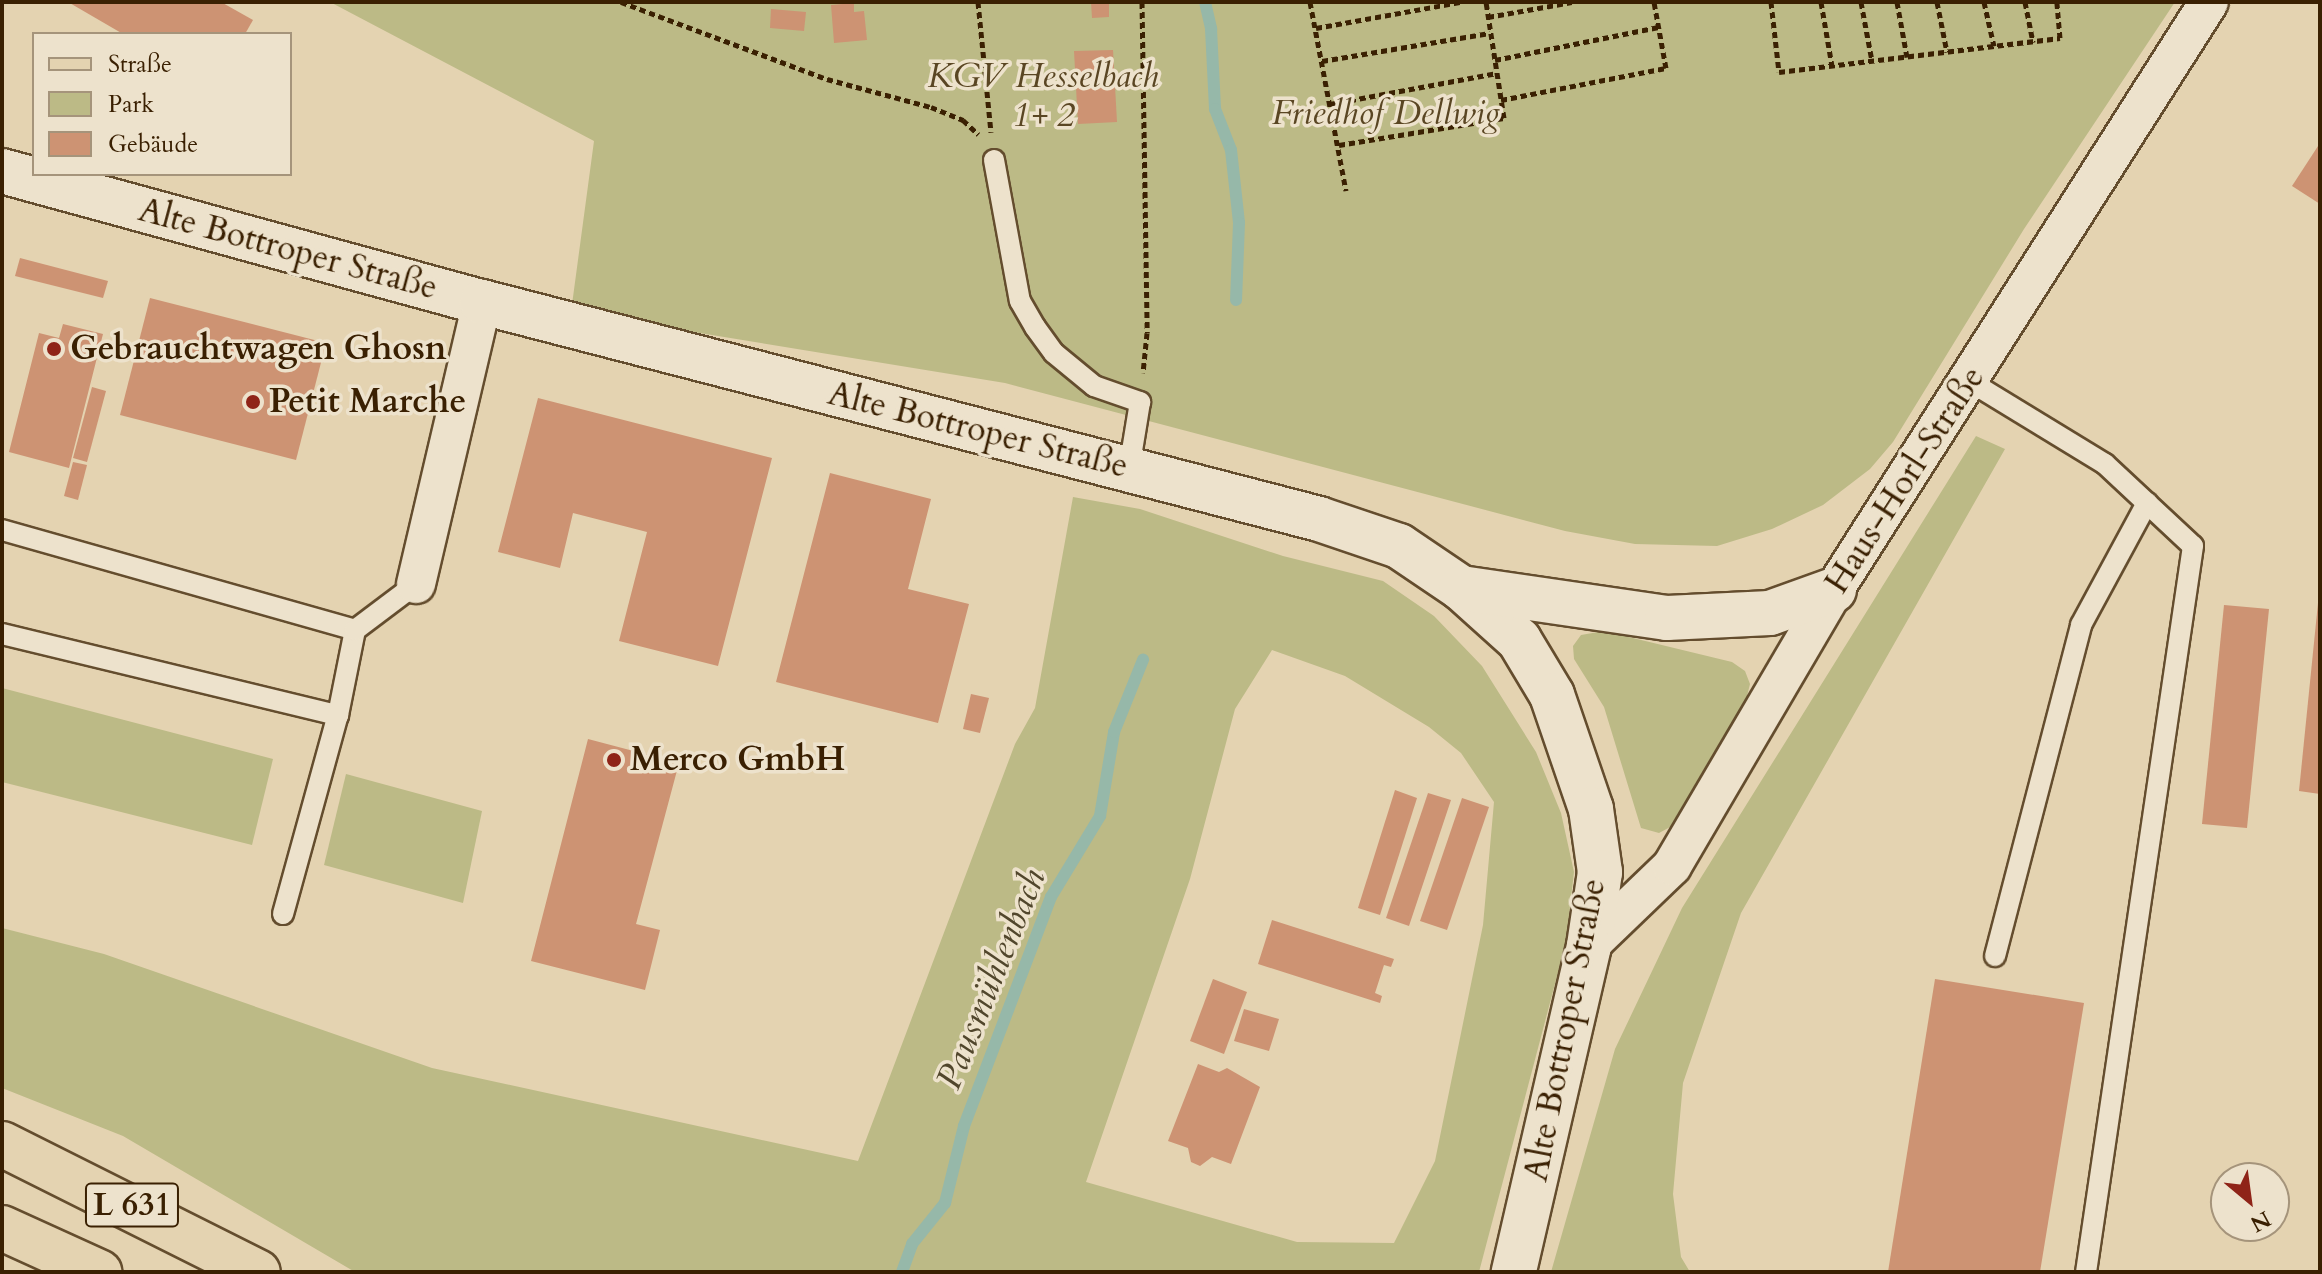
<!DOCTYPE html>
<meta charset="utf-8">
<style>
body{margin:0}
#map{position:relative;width:2322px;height:1274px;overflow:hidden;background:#e4d3b1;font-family:Cardo,serif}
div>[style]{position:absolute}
.green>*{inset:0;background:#bcba86}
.stream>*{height:12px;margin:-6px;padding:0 6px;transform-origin:6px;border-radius:6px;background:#96b8a9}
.building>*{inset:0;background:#cd9373}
.path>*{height:5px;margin-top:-2.5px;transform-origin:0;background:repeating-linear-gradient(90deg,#3a2002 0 6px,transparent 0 10px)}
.roads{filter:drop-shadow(2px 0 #644d2e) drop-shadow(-2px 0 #644d2e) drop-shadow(0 2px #644d2e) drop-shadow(0 -2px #644d2e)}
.service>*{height:20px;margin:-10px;padding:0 10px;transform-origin:10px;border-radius:10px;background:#ede2cc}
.minor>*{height:38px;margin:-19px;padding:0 19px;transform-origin:19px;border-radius:19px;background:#ede2cc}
.tertiary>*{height:44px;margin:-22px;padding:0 22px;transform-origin:22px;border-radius:22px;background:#ede2cc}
.primary>*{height:44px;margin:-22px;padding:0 22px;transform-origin:22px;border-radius:22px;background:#e4d3b1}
.dots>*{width:22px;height:22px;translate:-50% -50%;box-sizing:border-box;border:4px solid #ede2cc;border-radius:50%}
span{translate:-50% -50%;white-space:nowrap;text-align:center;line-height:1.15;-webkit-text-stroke:7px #ede2cc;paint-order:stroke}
.shield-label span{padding:2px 6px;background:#ede2cc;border:2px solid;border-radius:6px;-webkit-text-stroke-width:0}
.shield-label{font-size:32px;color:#3a2002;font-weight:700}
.park-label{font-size:34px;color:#5a4623;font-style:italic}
.street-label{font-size:34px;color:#3a2002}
.poi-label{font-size:34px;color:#3a2002;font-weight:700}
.left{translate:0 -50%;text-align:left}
.water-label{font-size:36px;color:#51462c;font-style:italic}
.frame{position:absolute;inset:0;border:4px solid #3a2002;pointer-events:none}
.legend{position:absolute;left:32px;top:32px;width:260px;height:144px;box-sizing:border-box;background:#ede2cc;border:2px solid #a5947b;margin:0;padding:10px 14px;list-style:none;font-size:24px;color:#3a2002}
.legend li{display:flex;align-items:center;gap:16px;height:40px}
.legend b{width:40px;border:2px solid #a5947b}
.north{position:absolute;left:2210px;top:1162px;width:80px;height:80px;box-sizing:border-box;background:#ede2cc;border:2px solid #a5947b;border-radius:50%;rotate:151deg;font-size:22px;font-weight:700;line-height:32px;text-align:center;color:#3a2002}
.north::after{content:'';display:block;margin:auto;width:28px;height:36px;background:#8f2418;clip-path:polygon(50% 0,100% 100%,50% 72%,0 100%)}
</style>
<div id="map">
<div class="green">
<div style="clip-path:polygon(330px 2px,2175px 2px,2024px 229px,1893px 442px,1870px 469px,1823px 505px,1772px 529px,1717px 546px,1635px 544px,1565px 531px,1005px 383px,571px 312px,594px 141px)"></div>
<div style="clip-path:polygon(1976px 436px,2005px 449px,1741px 913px,1683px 1083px,1673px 1194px,1681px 1257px,1690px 1272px,1551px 1272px,1615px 1049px,1682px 908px)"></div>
<div style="clip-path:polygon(evenodd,1073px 497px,1140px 509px,1283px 556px,1383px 581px,1434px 616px,1482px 666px,1536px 752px,1561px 813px,1574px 872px,1566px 942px,1479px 1272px,355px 1272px,123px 1136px,2px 1088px,2px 928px,104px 954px,432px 1068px,858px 1161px,1015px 744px,1035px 708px,1073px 497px,1272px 650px,1345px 676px,1429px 727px,1461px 753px,1494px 802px,1483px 925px,1435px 1161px,1394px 1243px,1297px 1242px,1086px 1182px,1190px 879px,1235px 709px,1272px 650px)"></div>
<div style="clip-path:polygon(1604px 631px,1732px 662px,1745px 671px,1750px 684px,1746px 700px,1672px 826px,1659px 833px,1641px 828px,1604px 707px,1574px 659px,1573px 646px,1581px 635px)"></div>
<div style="clip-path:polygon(2px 688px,273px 759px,252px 845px,2px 782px)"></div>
<div style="clip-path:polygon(346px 774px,482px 811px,463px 903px,324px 865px)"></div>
</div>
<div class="stream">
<div style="left:1205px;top:2px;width:28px;rotate:77deg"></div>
<div style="left:1211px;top:29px;width:80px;rotate:87.1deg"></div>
<div style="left:1215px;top:109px;width:44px;rotate:68.7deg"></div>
<div style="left:1231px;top:150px;width:73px;rotate:83.7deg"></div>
<div style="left:1239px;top:223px;width:77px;rotate:92.2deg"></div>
<div style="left:902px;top:1272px;width:30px;rotate:-70deg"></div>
<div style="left:912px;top:1244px;width:53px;rotate:-51.2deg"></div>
<div style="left:945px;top:1203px;width:79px;rotate:-76.1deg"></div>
<div style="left:964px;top:1126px;width:245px;rotate:-69.2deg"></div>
<div style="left:1051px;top:897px;width:95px;rotate:-58.8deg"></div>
<div style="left:1100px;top:816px;width:85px;rotate:-80.5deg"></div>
<div style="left:1114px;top:732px;width:78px;rotate:-68.1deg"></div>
</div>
<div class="building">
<div style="clip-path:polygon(68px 2px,221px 2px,253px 20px,245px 34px,123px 34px)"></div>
<div style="clip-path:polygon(1091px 2px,1109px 2px,1109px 17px,1092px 18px)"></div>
<div style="clip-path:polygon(854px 3px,854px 12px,864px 11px,867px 40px,834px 43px,831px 5px)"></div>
<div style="clip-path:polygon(771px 9px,806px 12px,804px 31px,770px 28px)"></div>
<div style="clip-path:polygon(1113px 50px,1117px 122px,1078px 124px,1074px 51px)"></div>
<div style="clip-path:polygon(2320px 143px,2320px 204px,2292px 186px)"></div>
<div style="clip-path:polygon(20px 258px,108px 281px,103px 298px,15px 276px)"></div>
<div style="clip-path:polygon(150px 298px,326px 343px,296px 460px,120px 415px)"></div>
<div style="clip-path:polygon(63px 324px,103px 334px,69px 468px,9px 452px,39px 333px,59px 338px)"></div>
<div style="clip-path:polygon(92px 387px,106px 391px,87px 462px,73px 458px)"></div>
<div style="clip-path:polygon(538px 398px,772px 458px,718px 666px,619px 641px,647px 532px,573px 513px,560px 568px,498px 552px)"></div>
<div style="clip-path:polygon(73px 462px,87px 465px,78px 500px,64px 496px)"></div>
<div style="clip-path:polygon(830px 473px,931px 499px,908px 589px,969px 604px,938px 723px,776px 682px)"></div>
<div style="clip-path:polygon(2318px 603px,2320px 603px,2320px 794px,2299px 791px)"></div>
<div style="clip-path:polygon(2224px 605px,2269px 609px,2247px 828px,2202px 824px)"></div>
<div style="clip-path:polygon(971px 694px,989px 698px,980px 733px,963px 729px)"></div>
<div style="clip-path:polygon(588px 739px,679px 763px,636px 924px,660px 930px,645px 990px,531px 961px)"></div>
<div style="clip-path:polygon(1395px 790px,1417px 798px,1380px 915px,1358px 908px)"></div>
<div style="clip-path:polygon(1428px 793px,1451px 800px,1409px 926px,1386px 918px)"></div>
<div style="clip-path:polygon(1462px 798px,1489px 807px,1447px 930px,1420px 921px)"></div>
<div style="clip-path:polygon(1272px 920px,1394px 959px,1391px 967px,1384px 965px,1375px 993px,1382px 996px,1380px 1003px,1258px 964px)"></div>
<div style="clip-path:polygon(1213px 979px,1247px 992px,1224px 1054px,1190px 1041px)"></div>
<div style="clip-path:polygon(1935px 979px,2084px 1003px,2040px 1272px,1888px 1272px)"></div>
<div style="clip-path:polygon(1244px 1009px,1279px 1019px,1269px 1051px,1234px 1041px)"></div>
<div style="clip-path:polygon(1198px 1064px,1219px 1072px,1227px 1068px,1260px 1087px,1231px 1164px,1212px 1157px,1200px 1166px,1191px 1162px,1188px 1148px,1168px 1141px)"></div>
</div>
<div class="path">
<div style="left:621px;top:2px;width:220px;rotate:20.5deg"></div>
<div style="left:827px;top:79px;width:108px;rotate:15.1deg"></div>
<div style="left:931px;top:107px;width:35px;rotate:22deg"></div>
<div style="left:963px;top:120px;width:21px;rotate:43deg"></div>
<div style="left:978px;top:2px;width:131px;rotate:84.3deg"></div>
<div style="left:1142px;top:2px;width:331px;rotate:89.1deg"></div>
<div style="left:1147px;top:333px;width:40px;rotate:95.7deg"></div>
<div style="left:1310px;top:2px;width:192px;rotate:79.2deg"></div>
<div style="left:1771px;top:2px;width:70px;rotate:83.5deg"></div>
<div style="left:1779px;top:72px;width:283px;rotate:-6.9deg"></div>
<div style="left:2060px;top:38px;width:36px;rotate:-95deg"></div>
<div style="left:1821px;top:2px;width:65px;rotate:80.2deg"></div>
<div style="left:1861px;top:2px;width:60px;rotate:79.4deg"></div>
<div style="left:1897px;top:2px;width:56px;rotate:79.7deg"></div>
<div style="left:1937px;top:2px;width:51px;rotate:78.7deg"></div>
<div style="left:1984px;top:2px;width:45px;rotate:77.2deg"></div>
<div style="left:2025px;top:2px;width:41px;rotate:78.7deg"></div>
<div style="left:1488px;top:17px;width:85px;rotate:-10.1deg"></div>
<div style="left:1316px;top:28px;width:146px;rotate:-10.2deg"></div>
<div style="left:1495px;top:60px;width:167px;rotate:-11.4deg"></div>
<div style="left:1322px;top:61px;width:170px;rotate:-9.5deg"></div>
<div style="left:1501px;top:100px;width:168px;rotate:-11deg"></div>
<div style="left:1666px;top:68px;width:67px;rotate:-100.3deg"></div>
<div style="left:1330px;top:104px;width:170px;rotate:-10.5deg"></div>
<div style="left:1339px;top:145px;width:167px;rotate:-9.3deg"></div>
<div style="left:1504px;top:118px;width:117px;rotate:-98.8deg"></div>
</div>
<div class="roads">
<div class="service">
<div style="left:994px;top:160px;width:143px;rotate:79.6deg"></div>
<div style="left:1020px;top:301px;width:30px;rotate:60deg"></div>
<div style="left:1035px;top:327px;width:32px;rotate:54deg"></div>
<div style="left:1054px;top:353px;width:52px;rotate:39.5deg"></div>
<div style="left:1094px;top:386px;width:49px;rotate:19.2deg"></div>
<div style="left:1140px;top:402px;width:68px;rotate:99.3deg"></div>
<div style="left:1969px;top:381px;width:159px;rotate:31.4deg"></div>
<div style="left:2105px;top:464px;width:120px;rotate:43deg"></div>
<div style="left:2193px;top:546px;width:734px;rotate:98.38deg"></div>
<div style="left:2px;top:530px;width:367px;rotate:15.8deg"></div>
<div style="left:2px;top:634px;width:346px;rotate:13.6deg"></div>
<div style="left:283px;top:914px;width:206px;rotate:-74.6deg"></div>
<div style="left:338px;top:715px;width:87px;rotate:-78.7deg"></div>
<div style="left:355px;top:630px;width:76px;rotate:-37deg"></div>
<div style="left:1995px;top:956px;width:342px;rotate:-75.4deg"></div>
<div style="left:2081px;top:625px;width:139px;rotate:-61.6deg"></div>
</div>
<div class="minor">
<div style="left:416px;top:584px;width:290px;rotate:-76.8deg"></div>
<div style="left:1589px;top:946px;width:115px;rotate:-43.9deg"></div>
<div style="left:1672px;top:866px;width:320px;rotate:-59.6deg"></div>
<div style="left:1834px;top:590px;width:697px;rotate:-57.47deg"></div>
</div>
<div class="tertiary">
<div style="left:2px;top:171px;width:498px;rotate:15.3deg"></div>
<div style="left:482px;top:302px;width:865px;rotate:14.53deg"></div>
<div style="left:1319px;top:519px;width:84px;rotate:18.6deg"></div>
<div style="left:1399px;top:546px;width:75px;rotate:34.1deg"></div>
<div style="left:1461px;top:588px;width:78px;rotate:41.9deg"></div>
<div style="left:1519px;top:640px;width:64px;rotate:59deg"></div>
<div style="left:1552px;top:695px;width:120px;rotate:71.1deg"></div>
<div style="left:1591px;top:809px;width:64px;rotate:81.9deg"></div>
<div style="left:1600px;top:872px;width:75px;rotate:98.5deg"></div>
<div style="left:1589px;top:946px;width:335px;rotate:103deg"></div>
<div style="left:1461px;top:588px;width:208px;rotate:8.3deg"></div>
<div style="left:1667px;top:618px;width:103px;rotate:-2.8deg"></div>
<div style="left:1770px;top:613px;width:68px;rotate:-19.8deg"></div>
</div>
<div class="primary">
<div style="left:2px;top:1144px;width:286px;rotate:26.6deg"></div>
<div style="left:2px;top:1228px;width:107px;rotate:24.4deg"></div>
</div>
</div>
<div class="dots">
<div style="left:54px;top:349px;background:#8f2418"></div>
<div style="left:253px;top:402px;background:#8f2418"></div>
<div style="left:614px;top:760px;background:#8f2418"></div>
</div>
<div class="shield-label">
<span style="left:132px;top:1205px">L 631</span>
</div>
<div class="park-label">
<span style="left:1043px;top:96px">KGV Hesselbach<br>1+ 2</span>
<span style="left:1386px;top:114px">Friedhof Dellwig</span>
</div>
<div class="street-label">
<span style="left:288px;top:249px;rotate:15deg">Alte Bottroper Straße</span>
<span style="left:978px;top:430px;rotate:14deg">Alte Bottroper Straße</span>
<span style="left:1905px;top:480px;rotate:-57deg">Haus-Horl-Straße</span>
<span style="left:1565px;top:1030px;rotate:-79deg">Alte Bottroper Straße</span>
</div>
<div class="poi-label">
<span class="left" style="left:70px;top:349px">Gebrauchtwagen Ghosn</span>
<span class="left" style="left:269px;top:402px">Petit Marche</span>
<span class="left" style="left:630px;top:760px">Merco GmbH</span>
</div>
<div class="water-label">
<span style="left:991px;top:979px;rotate:-68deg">Pausmühlenbach</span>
</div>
<div class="frame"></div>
<ul class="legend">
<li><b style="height:10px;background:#e4d3b1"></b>Straße</li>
<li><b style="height:22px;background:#bcba86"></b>Park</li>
<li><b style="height:22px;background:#cd9373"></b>Gebäude</li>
</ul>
<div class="north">N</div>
</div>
